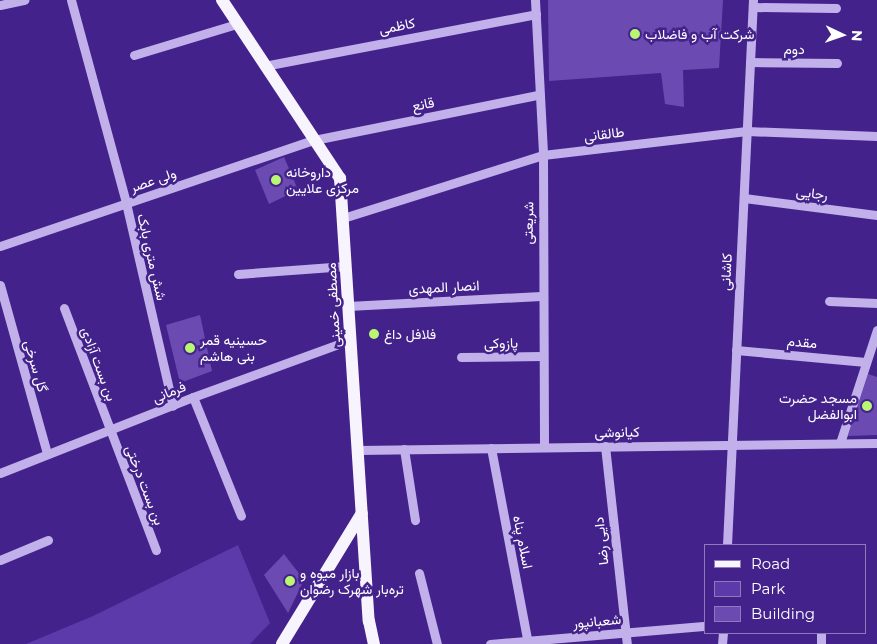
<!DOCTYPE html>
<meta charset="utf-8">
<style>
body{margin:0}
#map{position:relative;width:877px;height:644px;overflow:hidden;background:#44228b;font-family:Montserrat,Vazirmatn,sans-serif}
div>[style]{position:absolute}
.green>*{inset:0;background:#5c3aaa}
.building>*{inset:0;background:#6b4bb2}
.minor>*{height:9px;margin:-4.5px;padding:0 4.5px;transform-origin:4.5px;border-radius:4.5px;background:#c2b0eb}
.major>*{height:12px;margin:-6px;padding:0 6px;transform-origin:6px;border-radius:6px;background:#f8f4fe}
.dots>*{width:14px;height:14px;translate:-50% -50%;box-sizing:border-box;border:2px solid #44228b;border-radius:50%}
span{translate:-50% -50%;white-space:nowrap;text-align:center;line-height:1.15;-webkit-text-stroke:5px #44228b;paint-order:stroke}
.street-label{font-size:14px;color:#fff}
.poi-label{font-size:14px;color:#fff}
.left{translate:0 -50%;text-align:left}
.right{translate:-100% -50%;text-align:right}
.legend{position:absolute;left:704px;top:544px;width:162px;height:90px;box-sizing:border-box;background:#44228b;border:1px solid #8f7ab9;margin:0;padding:6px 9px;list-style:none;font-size:15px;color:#fff}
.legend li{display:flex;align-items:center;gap:10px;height:25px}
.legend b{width:25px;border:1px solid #8f7ab9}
.north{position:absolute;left:817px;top:10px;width:50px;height:50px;-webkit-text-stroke:4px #44228b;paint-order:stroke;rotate:93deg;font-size:14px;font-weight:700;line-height:20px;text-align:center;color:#fff}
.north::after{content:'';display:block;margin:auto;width:18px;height:22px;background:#fff;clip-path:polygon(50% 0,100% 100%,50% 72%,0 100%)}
</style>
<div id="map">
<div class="green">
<div style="clip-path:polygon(238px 545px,270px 623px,250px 644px,26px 644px,93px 616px)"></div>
</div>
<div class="building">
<div style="clip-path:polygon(548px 0,723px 0,719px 68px,683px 70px,684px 107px,665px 104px,661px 73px,549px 81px)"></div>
<div style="clip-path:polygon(284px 157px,298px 190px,269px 204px,255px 170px)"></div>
<div style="clip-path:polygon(200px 315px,212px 371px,180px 383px,166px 325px)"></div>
<div style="clip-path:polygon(868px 374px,877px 377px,877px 435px,848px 436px)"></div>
<div style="clip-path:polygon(284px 554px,304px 580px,288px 613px,264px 575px)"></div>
</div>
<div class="minor">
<div style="left:71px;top:0;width:210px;rotate:74.8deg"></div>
<div style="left:126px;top:203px;width:208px;rotate:77deg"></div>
<div style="left:535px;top:0;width:155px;rotate:87deg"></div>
<div style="left:543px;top:155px;width:292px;rotate:89.8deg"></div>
<div style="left:0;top:5px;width:25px;rotate:-12deg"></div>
<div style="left:753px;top:7px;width:83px;rotate:0.7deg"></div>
<div style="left:134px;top:55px;width:108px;rotate:-16.8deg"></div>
<div style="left:750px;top:62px;width:87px;rotate:0.7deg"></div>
<div style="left:264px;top:66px;width:277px;rotate:-10.8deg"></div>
<div style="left:744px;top:198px;width:134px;rotate:7.3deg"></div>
<div style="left:343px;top:218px;width:210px;rotate:-17.5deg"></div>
<div style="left:543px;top:155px;width:205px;rotate:-6.7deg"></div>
<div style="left:747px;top:131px;width:130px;rotate:2.2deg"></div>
<div style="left:0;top:246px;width:331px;rotate:-18.7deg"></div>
<div style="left:314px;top:140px;width:227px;rotate:-11.4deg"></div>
<div style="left:238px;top:274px;width:108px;rotate:-4.2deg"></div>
<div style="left:0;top:285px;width:174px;rotate:74.4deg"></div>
<div style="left:829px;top:301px;width:48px;rotate:2.4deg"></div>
<div style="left:348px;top:306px;width:193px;rotate:-3deg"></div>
<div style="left:64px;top:308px;width:259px;rotate:69.2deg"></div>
<div style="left:736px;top:350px;width:130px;rotate:5.3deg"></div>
<div style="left:461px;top:357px;width:81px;rotate:-0.7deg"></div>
<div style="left:193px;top:397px;width:128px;rotate:68deg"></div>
<div style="left:840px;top:443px;width:119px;rotate:-71.9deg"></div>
<div style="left:605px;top:446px;width:199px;rotate:83.7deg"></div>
<div style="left:491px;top:448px;width:199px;rotate:79.3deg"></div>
<div style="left:404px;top:449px;width:72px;rotate:81.2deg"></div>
<div style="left:358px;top:450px;width:519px;rotate:-0.77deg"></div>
<div style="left:0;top:473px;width:207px;rotate:-21.5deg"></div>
<div style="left:193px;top:397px;width:167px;rotate:-20deg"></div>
<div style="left:727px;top:545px;width:546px;rotate:-87.27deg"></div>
<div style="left:0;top:560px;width:52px;rotate:-22.6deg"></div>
<div style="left:419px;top:573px;width:73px;rotate:75.8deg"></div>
<div style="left:490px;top:644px;width:217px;rotate:-4.8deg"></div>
<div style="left:722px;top:644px;width:11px;rotate:-85deg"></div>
<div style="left:821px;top:644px;width:11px;rotate:-90deg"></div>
</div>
<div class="major">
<div style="left:222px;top:0;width:214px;rotate:56.5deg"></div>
<div style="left:340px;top:178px;width:444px;rotate:86.3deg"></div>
<div style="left:369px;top:621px;width:24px;rotate:78deg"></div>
<div style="left:282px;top:644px;width:153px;rotate:-58.6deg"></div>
</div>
<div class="dots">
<div style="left:635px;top:34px;background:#b9f672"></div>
<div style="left:276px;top:180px;background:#b9f672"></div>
<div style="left:374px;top:334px;background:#b9f672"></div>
<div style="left:190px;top:348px;background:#b9f672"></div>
<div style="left:867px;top:406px;background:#b9f672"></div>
<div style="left:290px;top:581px;background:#b9f672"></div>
</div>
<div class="street-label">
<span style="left:397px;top:26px;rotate:-11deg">کاظمی</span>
<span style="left:794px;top:49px">دوم</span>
<span style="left:423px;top:104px;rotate:-11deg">قانع</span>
<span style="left:604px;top:134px;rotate:-7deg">طالقانی</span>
<span style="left:153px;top:180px;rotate:-19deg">ولی عصر</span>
<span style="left:812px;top:193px;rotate:7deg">رجایی</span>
<span style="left:528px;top:223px;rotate:-89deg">شریعتی</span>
<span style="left:152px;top:257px;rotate:77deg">شش متری بابک</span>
<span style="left:726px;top:272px;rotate:-87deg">کاشانی</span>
<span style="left:444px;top:287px;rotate:-3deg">انصار المهدی</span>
<span style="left:333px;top:305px;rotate:-93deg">مصطفی خمینی</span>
<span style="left:802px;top:342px;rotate:5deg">مقدم</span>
<span style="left:501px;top:343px;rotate:-1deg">پازوکی</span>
<span style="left:99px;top:364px;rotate:70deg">بن بست آزادی</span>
<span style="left:36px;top:366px;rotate:74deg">گل سرخی</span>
<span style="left:169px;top:392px;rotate:-22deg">فرمانی</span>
<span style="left:617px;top:432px;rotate:-1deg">کیانوشی</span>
<span style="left:145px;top:485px;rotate:69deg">بن بست درختی</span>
<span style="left:601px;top:541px;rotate:-96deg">دایی رضا</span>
<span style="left:523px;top:542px;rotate:79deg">اسلام پناه</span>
<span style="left:597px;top:621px;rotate:-5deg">شعبانپور</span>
</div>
<div class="poi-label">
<span class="left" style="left:645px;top:34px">شرکت آب و فاضلاب</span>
<span class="left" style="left:286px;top:180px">داروخانه<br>مرکزی علایین</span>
<span class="left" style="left:384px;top:334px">فلافل داغ</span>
<span class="left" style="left:200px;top:348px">حسینیه قمر<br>بنی هاشم</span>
<span class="right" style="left:857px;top:406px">مسجد حضرت<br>ابوالفضل</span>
<span class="left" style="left:300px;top:581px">بازار میوه و<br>تره‌بار شهرک رضوان</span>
</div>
<ul class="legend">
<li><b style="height:6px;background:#f8f4fe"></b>Road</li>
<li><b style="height:14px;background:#5c3aaa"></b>Park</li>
<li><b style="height:14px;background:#6b4bb2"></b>Building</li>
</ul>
<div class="north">N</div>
</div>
